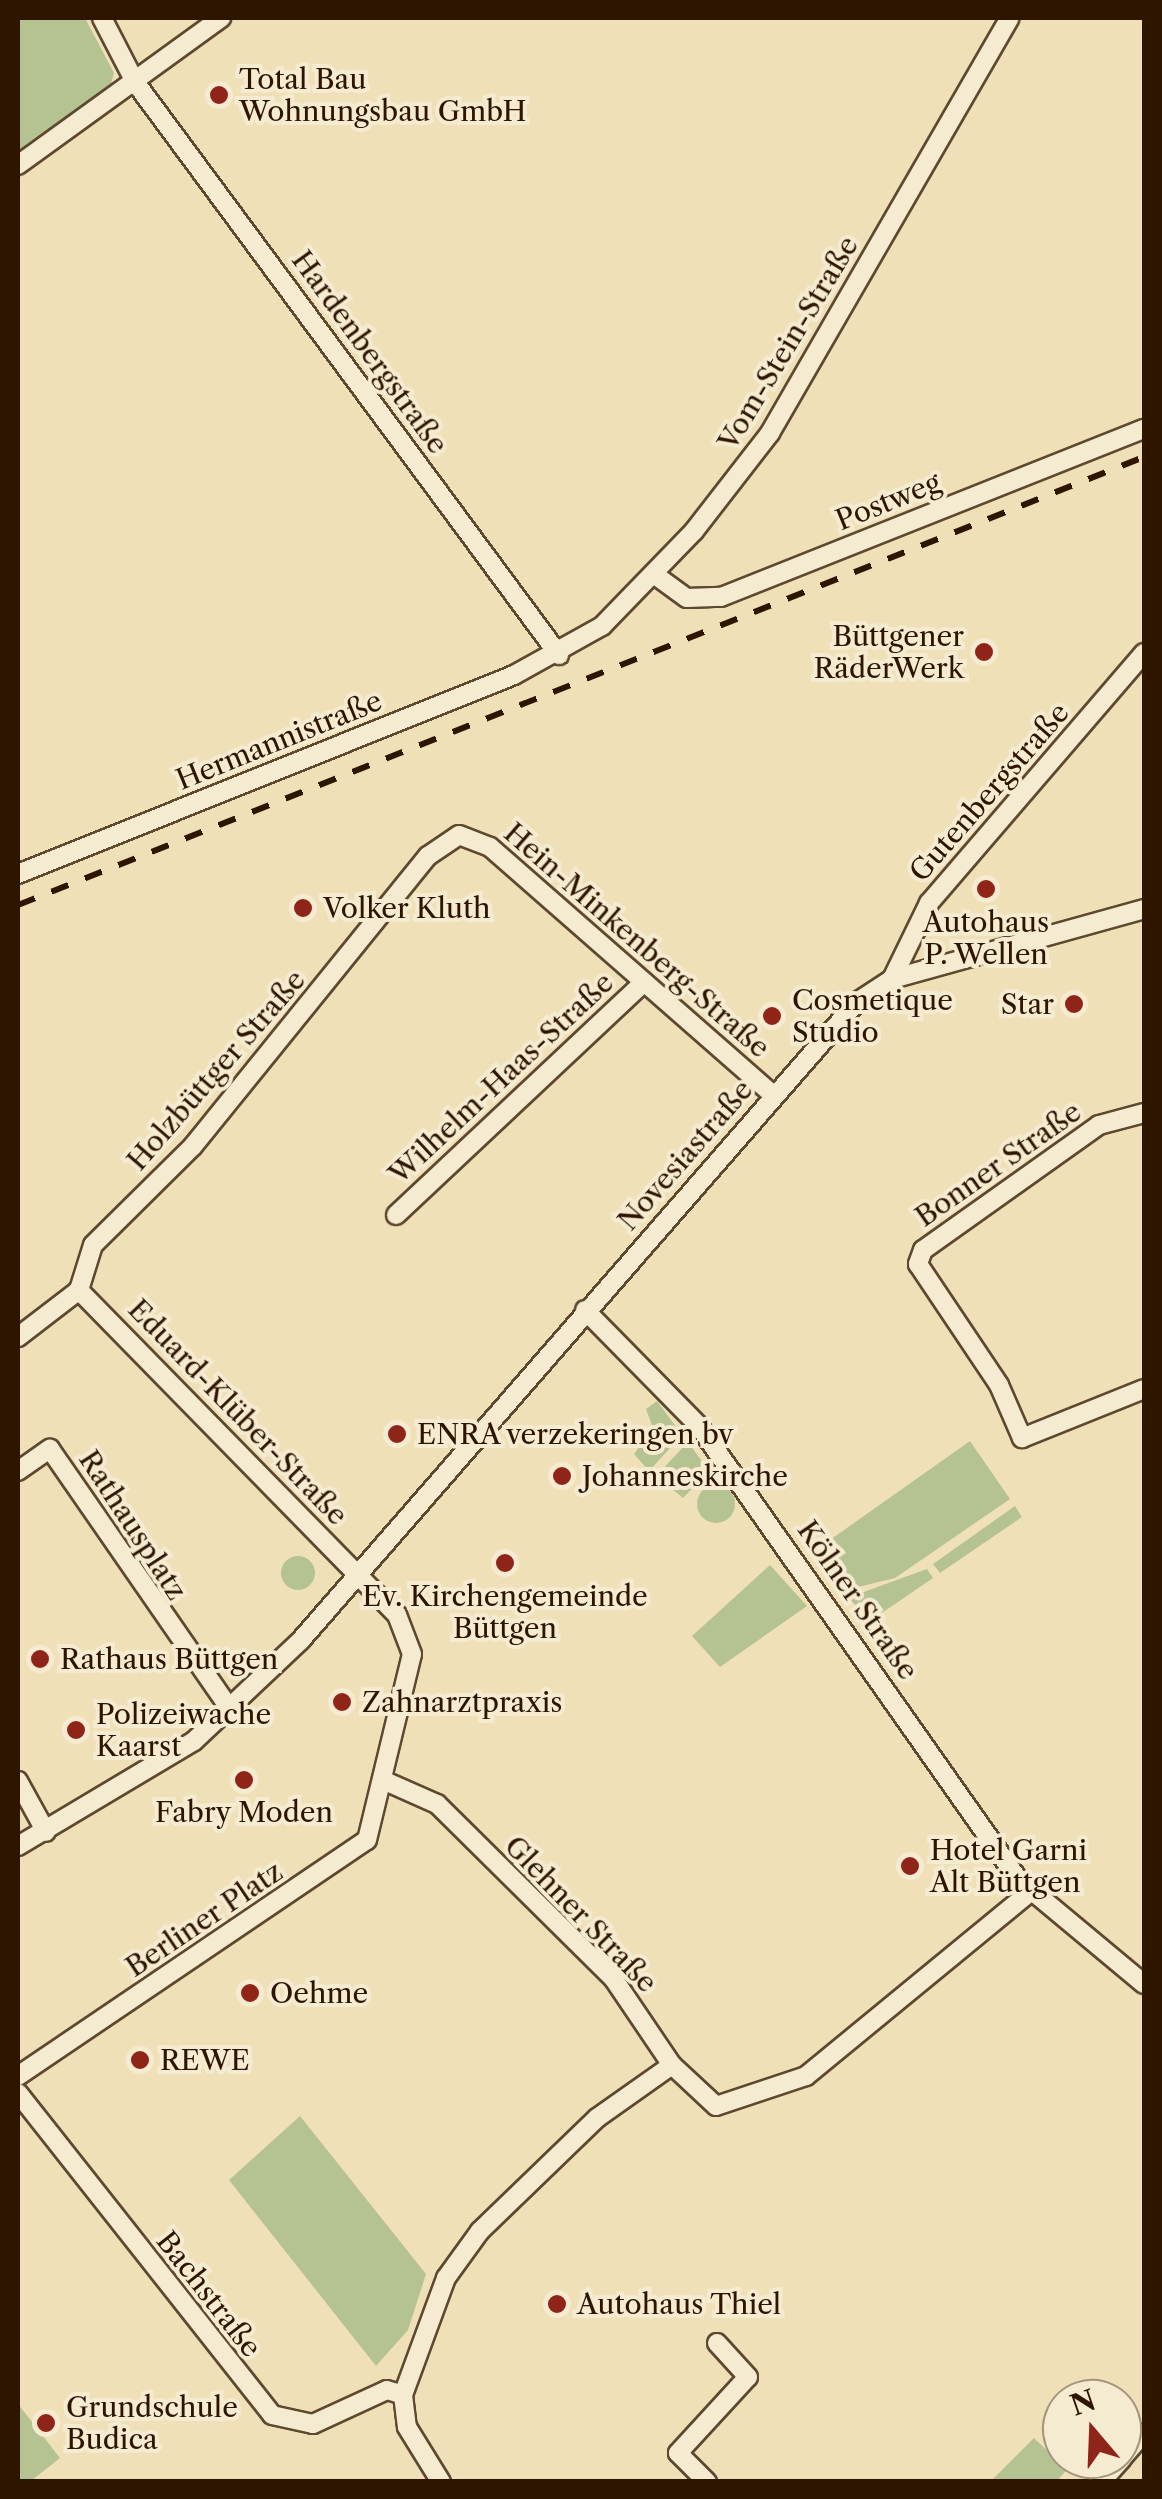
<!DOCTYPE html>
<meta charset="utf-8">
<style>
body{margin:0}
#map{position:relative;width:1162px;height:2499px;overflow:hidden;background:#f0e0b8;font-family:"Libre Caslon Text",serif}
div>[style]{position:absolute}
.green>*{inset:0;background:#b5c393}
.round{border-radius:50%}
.roads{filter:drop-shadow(2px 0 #5e482e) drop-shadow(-2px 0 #5e482e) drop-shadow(0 2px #5e482e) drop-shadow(0 -2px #5e482e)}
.street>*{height:18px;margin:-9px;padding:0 9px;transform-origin:9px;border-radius:9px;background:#f5ebd1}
.rail>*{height:6px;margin-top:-3px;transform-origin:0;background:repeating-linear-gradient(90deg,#2e1500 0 18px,transparent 0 36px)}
.dots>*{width:28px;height:28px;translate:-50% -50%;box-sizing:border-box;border:5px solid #f5ebd1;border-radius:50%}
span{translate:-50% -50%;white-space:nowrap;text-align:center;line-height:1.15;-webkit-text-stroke:8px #f5ebd1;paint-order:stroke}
.poi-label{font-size:28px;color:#2e1500}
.left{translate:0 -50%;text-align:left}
.right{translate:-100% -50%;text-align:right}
.street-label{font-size:28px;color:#2e1500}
.frame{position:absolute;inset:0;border:20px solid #2e1500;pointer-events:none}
.north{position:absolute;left:1042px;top:2379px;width:100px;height:100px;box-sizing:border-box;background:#f5ebd1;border:2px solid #a5957d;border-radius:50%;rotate:341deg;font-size:28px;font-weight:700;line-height:40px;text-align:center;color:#2e1500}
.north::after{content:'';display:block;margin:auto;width:35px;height:45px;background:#8f2418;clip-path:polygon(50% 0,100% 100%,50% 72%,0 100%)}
</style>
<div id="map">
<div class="green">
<div style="clip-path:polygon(18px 18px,85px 18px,114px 73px,110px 88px,18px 151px)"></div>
<div style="clip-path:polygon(657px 1401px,682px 1435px,649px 1471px,634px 1454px,653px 1428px,646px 1409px)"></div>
<div style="clip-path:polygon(970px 1441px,1010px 1499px,895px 1578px,842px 1591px,820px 1547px)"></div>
<div style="clip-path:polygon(688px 1442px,709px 1471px,683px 1498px,656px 1476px)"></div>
<div class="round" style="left:697px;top:1485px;width:38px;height:38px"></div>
<div style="clip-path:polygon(1015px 1506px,1022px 1517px,940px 1573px,933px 1564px)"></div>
<div class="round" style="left:281px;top:1556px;width:34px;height:34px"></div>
<div style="clip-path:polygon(770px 1565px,807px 1606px,720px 1667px,692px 1636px)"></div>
<div style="clip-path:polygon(927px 1569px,933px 1578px,873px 1619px,847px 1598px)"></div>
<div style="clip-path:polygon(300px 2116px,426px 2274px,408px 2330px,376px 2366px,229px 2180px)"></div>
<div style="clip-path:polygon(18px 2404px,60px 2458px,31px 2481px,18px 2481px)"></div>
<div style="clip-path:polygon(1034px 2438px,1049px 2452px,1062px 2443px,1062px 2459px,1076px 2459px,1057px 2481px,991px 2481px)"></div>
</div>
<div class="roads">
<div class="street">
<div style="left:102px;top:18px;width:72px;rotate:62.7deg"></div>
<div style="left:135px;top:82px;width:713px;rotate:53.5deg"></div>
<div style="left:18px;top:165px;width:251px;rotate:-35.9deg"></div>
<div style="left:655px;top:575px;width:39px;rotate:36deg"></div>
<div style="left:687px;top:598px;width:34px;rotate:-2deg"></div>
<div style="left:721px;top:597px;width:455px;rotate:-21.7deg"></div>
<div style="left:18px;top:874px;width:534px;rotate:-21.86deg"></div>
<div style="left:514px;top:675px;width:101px;rotate:-29.1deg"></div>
<div style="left:602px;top:626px;width:132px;rotate:-45.9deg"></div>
<div style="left:694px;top:531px;width:124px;rotate:-52.2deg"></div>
<div style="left:770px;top:433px;width:479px;rotate:-60deg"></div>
<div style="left:892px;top:979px;width:85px;rotate:-64deg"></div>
<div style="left:929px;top:903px;width:330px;rotate:-49.3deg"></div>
<div style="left:1144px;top:1113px;width:47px;rotate:165.1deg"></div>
<div style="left:1099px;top:1125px;width:216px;rotate:144.6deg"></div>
<div style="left:923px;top:1250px;width:15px;rotate:110deg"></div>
<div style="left:918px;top:1264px;width:146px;rotate:56.2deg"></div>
<div style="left:999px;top:1385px;width:58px;rotate:66.5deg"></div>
<div style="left:1022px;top:1438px;width:131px;rotate:-21.9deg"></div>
<div style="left:396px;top:1215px;width:340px;rotate:-43.2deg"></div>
<div style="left:79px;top:1290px;width:47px;rotate:-72.7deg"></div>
<div style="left:93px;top:1245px;width:141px;rotate:-44.7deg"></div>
<div style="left:193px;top:1146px;width:373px;rotate:-51deg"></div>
<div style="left:428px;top:856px;width:37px;rotate:-34deg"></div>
<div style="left:459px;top:835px;width:33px;rotate:21deg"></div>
<div style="left:490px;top:847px;width:378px;rotate:41.2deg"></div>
<div style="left:585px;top:1310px;width:163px;rotate:45.5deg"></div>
<div style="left:699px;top:1426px;width:554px;rotate:54.85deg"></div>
<div style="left:1018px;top:1879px;width:164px;rotate:39.8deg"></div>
<div style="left:18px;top:1337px;width:77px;rotate:-37.6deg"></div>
<div style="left:18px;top:1471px;width:39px;rotate:-35deg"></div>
<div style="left:50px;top:1449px;width:318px;rotate:55.3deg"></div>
<div style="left:18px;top:1781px;width:58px;rotate:61.2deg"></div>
<div style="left:385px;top:1781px;width:57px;rotate:23.9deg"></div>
<div style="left:437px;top:1804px;width:247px;rotate:44.7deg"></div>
<div style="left:613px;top:1978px;width:105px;rotate:55.9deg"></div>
<div style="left:672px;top:2065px;width:92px;rotate:144.8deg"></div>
<div style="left:597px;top:2118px;width:163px;rotate:136deg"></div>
<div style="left:480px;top:2231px;width:58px;rotate:125.9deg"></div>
<div style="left:446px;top:2278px;width:125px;rotate:110.2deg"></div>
<div style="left:403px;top:2395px;width:32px;rotate:83deg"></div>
<div style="left:407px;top:2427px;width:65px;rotate:58.3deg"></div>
<div style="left:18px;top:1846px;width:205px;rotate:-30.8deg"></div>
<div style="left:194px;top:1741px;width:147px;rotate:-43.3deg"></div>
<div style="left:301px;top:1640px;width:846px;rotate:-48.93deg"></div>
<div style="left:857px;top:1002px;width:42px;rotate:-33.3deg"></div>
<div style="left:892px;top:979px;width:262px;rotate:-15.5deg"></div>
<div style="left:672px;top:2065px;width:60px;rotate:43deg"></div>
<div style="left:716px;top:2106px;width:95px;rotate:-18.4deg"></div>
<div style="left:806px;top:2076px;width:290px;rotate:-39.4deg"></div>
<div style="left:18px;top:2076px;width:421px;rotate:-34.1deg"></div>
<div style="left:367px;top:1840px;width:191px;rotate:-76.4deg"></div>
<div style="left:412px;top:1654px;width:42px;rotate:-111deg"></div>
<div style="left:397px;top:1615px;width:455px;rotate:-134.4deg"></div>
<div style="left:18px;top:2093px;width:410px;rotate:51.7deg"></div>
<div style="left:272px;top:2415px;width:42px;rotate:12.4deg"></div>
<div style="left:313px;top:2424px;width:81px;rotate:-24.7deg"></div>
<div style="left:387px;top:2390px;width:17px;rotate:17deg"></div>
<div style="left:1122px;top:2458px;width:33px;rotate:-49deg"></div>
<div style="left:707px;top:2482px;width:41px;rotate:-135deg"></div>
<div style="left:678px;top:2453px;width:103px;rotate:-47.4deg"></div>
<div style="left:748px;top:2377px;width:46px;rotate:-132.4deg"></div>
<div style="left:1101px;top:2482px;width:31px;rotate:-48deg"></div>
</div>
</div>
<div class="rail">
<div style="left:18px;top:905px;width:1212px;rotate:-21.7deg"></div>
</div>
<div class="dots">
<div style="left:219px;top:95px;background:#8f2418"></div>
<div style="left:984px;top:652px;background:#8f2418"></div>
<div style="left:986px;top:889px;background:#8f2418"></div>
<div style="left:303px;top:908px;background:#8f2418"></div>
<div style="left:1074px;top:1004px;background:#8f2418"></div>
<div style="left:772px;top:1016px;background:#8f2418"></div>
<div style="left:397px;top:1434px;background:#8f2418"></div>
<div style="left:562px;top:1476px;background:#8f2418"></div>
<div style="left:505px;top:1563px;background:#8f2418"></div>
<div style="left:40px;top:1659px;background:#8f2418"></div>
<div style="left:342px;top:1702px;background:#8f2418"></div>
<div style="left:76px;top:1730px;background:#8f2418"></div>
<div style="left:244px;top:1780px;background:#8f2418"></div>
<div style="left:910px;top:1866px;background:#8f2418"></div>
<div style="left:250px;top:1993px;background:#8f2418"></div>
<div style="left:140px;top:2060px;background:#8f2418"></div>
<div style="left:557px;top:2304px;background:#8f2418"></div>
<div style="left:46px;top:2423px;background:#8f2418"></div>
</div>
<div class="poi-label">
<span class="left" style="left:239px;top:95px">Total Bau<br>Wohnungsbau GmbH</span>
<span class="right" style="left:964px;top:652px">Büttgener<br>RäderWerk</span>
<span class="left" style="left:323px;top:908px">Volker Kluth</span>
<span style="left:986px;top:938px">Autohaus<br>P. Wellen</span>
<span class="left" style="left:792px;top:1016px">Cosmetique<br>Studio</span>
<span class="right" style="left:1054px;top:1004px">Star</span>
<span class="left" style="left:417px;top:1434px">ENRA verzekeringen bv</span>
<span class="left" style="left:582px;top:1476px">Johanneskirche</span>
<span style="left:505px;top:1612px">Ev. Kirchengemeinde<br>Büttgen</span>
<span class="left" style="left:60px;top:1659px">Rathaus Büttgen</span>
<span class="left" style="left:362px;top:1702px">Zahnarztpraxis</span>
<span class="left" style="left:96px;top:1730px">Polizeiwache<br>Kaarst</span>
<span style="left:244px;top:1812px">Fabry Moden</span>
<span class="left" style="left:930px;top:1866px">Hotel Garni<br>Alt Büttgen</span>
<span class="left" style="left:270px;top:1993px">Oehme</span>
<span class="left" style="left:160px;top:2060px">REWE</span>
<span class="left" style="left:577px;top:2304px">Autohaus Thiel</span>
<span class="left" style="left:66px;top:2423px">Grundschule<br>Budica</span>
</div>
<div class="street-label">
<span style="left:788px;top:343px;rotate:-59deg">Vom-Stein-Straße</span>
<span style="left:370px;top:352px;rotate:54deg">Hardenbergstraße</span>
<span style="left:888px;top:501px;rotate:-22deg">Postweg</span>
<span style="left:279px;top:740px;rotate:-22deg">Hermannistraße</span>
<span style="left:989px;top:792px;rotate:-49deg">Gutenbergstraße</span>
<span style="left:637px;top:940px;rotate:41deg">Hein-Minkenberg-Straße</span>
<span style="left:216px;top:1070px;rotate:-49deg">Holzbüttger Straße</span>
<span style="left:501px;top:1078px;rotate:-43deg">Wilhelm-Haas-Straße</span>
<span style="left:685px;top:1155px;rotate:-49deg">Novesiastraße</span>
<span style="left:998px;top:1164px;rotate:-35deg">Bonner Straße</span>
<span style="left:238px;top:1412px;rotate:46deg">Eduard-Klüber-Straße</span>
<span style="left:133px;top:1525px;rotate:57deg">Rathausplatz</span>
<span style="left:858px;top:1600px;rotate:55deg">Kölner Straße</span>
<span style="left:581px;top:1914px;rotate:46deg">Glehner Straße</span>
<span style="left:204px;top:1919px;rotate:-34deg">Berliner Platz</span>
<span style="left:209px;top:2294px;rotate:52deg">Bachstraße</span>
</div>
<div class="frame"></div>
<div class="north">N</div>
</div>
